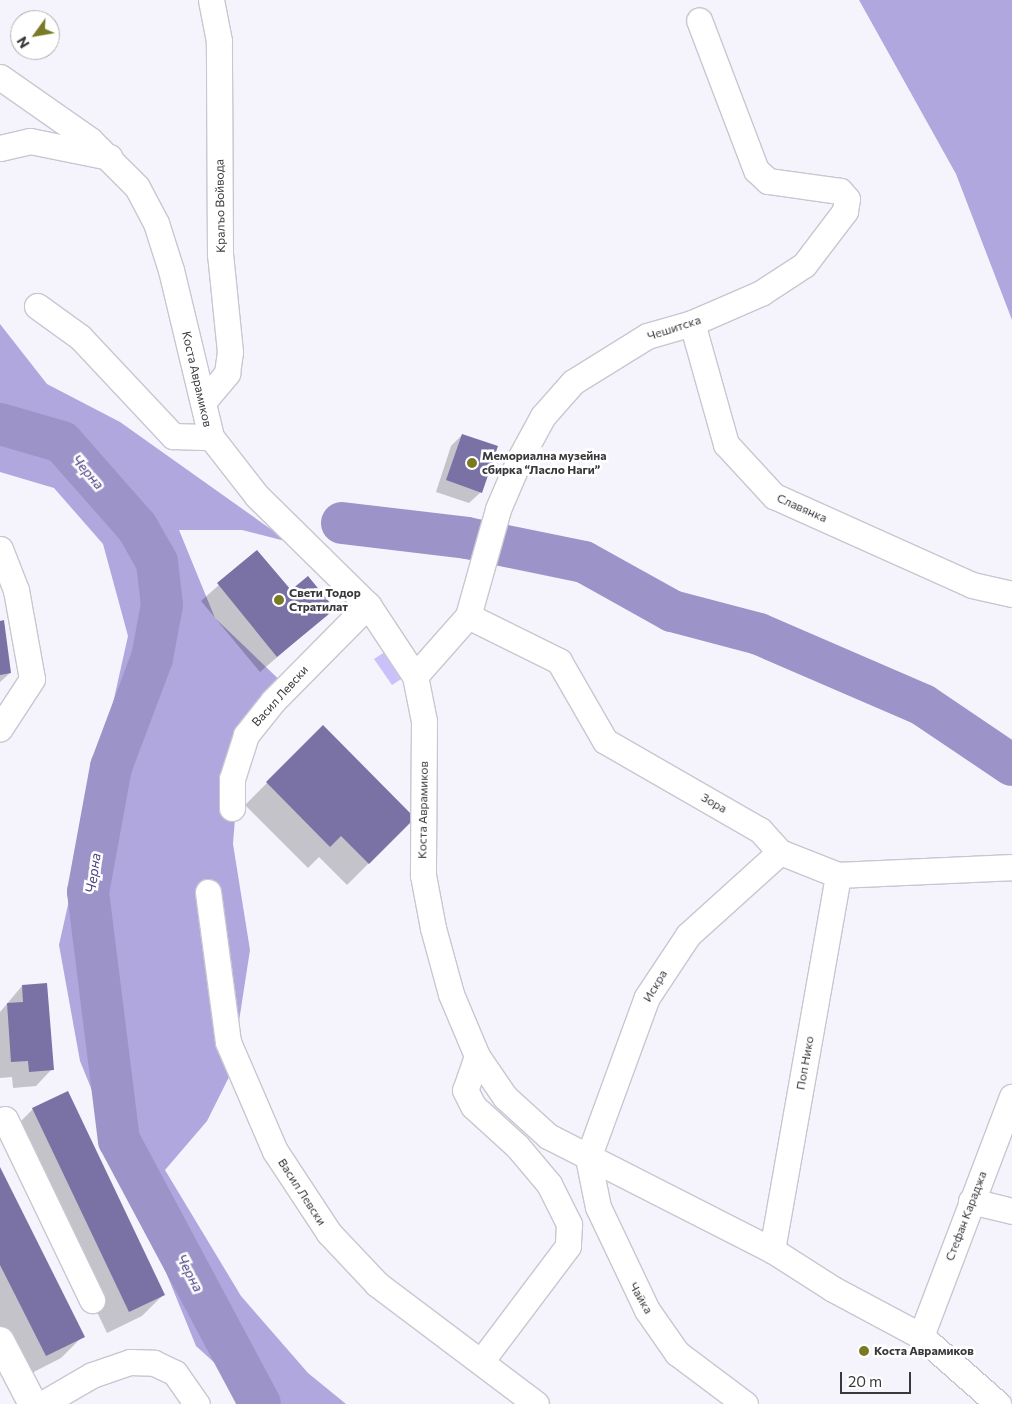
<!DOCTYPE html>
<meta charset="utf-8">
<style>
body{margin:0}
#map{position:relative;width:1012px;height:1404px;overflow:hidden;background:#f5f4fd;font-family:Commissioner,sans-serif}
div>[style]{position:absolute}
.green>*{inset:0;background:#c9c1f8}
.forest>*{inset:0;background:#b0a7de}
.shadow>*{inset:0;background:#0003}
.river>*{height:42px;margin:-21px;padding:0 21px;transform-origin:21px;border-radius:21px;background:#9c93c9}
.building>*{inset:0;background:#7a71a5}
.roads{filter:drop-shadow(1px 0 #c8c7d1) drop-shadow(-1px 0 #c8c7d1) drop-shadow(0 1px #c8c7d1) drop-shadow(0 -1px #c8c7d1)}
.minor>*{height:25px;margin:-12.5px;padding:0 12.5px;transform-origin:12.5px;border-radius:12.5px;background:#fff}
.major>*{height:28px;margin:-14px;padding:0 14px;transform-origin:14px;border-radius:14px;background:#fff}
.dots>*{width:14px;height:14px;translate:-50% -50%;box-sizing:border-box;border:2px solid #fff;border-radius:50%}
span{translate:-50% -50%;white-space:nowrap;text-align:center;line-height:1.15;-webkit-text-stroke:5px #fff;paint-order:stroke}
.street-label{font-size:12px;color:#39393d}
.poi-label{font-size:12px;color:#39393d;font-weight:700}
.left{translate:0 -50%;text-align:left}
.water-label{font-size:14px;color:#514185;font-style:italic}
.north{position:absolute;left:10px;top:10px;width:50px;height:50px;box-sizing:border-box;background:#fff;border:1px solid #b0b0b1;border-radius:50%;rotate:238deg;font-size:14px;font-weight:700;line-height:20px;text-align:center;color:#39393d}
.north::after{content:'';display:block;margin:auto;width:18px;height:22px;background:#787b24;clip-path:polygon(50% 0,100% 100%,50% 72%,0 100%)}
.scale{position:absolute;left:840px;top:1372px;width:71px;height:22px;box-sizing:border-box;border:2px solid #39393d;border-top:0;padding-left:6px;font-size:15px;line-height:18px;white-space:nowrap;color:#39393d;-webkit-text-stroke:4px #fff;paint-order:stroke}
</style>
<div id="map">
<div class="green">
<div style="clip-path:polygon(394px 646px,412px 672px,392px 685px,374px 659px)"></div>
</div>
<div class="forest">
<div style="clip-path:polygon(859px 0,1012px 0,1012px 320px,956px 174px)"></div>
<div style="clip-path:polygon(0 324px,47px 384px,120px 422px,289px 542px,242px 530px,179px 530px,215px 618px,290px 690px,239px 767px,233px 844px,250px 950px,231px 1073px,207px 1121px,165px 1170px,241px 1296px,308px 1373px,346px 1404px,260px 1404px,196px 1346px,80px 1061px,59px 945px,128px 636px,103px 544px,54px 488px,0 472px)"></div>
</div>
<div class="shadow">
<div style="clip-path:polygon(462px 435px,481px 492px,469px 503px,436px 492px,451px 446px)"></div>
<div style="clip-path:polygon(257px 551px,291px 592px,333px 609px,260px 672px,201px 601px)"></div>
<div style="clip-path:polygon(0 622px,10px 673px,0 682px)"></div>
<div style="clip-path:polygon(323px 727px,414px 818px,347px 885px,319px 857px,308px 868px,245px 805px)"></div>
<div style="clip-path:polygon(22px 986px,52px 1069px,36px 1086px,13px 1088px,12px 1077px,0 1078px,0 1012px)"></div>
<div style="clip-path:polygon(33px 1109px,164px 1294px,142px 1316px,107px 1333px,11px 1131px)"></div>
<div style="clip-path:polygon(0 1170px,83px 1336px,61px 1358px,24px 1377px,0 1330px)"></div>
</div>
<div class="river">
<div style="left:0;top:424px;width:65px;rotate:16.2deg"></div>
<div style="left:62px;top:442px;width:113px;rotate:48.6deg"></div>
<div style="left:137px;top:527px;width:40px;rotate:60.3deg"></div>
<div style="left:157px;top:562px;width:43px;rotate:83.4deg"></div>
<div style="left:162px;top:605px;width:54px;rotate:100.7deg"></div>
<div style="left:152px;top:658px;width:116px;rotate:110.6deg"></div>
<div style="left:111px;top:767px;width:127px;rotate:100.4deg"></div>
<div style="left:88px;top:892px;width:250px;rotate:82.9deg"></div>
<div style="left:119px;top:1140px;width:299px;rotate:61.9deg"></div>
<div style="left:342px;top:523px;width:126px;rotate:6.8deg"></div>
<div style="left:467px;top:538px;width:119px;rotate:11.6deg"></div>
<div style="left:584px;top:562px;width:101px;rotate:29.1deg"></div>
<div style="left:672px;top:611px;width:90px;rotate:14.8deg"></div>
<div style="left:759px;top:634px;width:179px;rotate:23.4deg"></div>
<div style="left:923px;top:705px;width:107px;rotate:34deg"></div>
</div>
<div class="building">
<div style="clip-path:polygon(462px 434px,498px 446px,482px 493px,446px 480px)"></div>
<div style="clip-path:polygon(257px 550px,291px 590px,308px 576px,335px 609px,277px 657px,217px 583px)"></div>
<div style="clip-path:polygon(4px 620px,11px 673px,0 675px,0 621px)"></div>
<div style="clip-path:polygon(323px 725px,415px 818px,369px 864px,341px 836px,330px 847px,266px 782px)"></div>
<div style="clip-path:polygon(47px 983px,54px 1070px,29px 1072px,28px 1061px,11px 1062px,7px 1003px,23px 1002px,22px 985px)"></div>
<div style="clip-path:polygon(68px 1091px,165px 1295px,129px 1312px,32px 1108px)"></div>
<div style="clip-path:polygon(0 1167px,85px 1337px,46px 1356px,0 1265px)"></div>
</div>
<div class="roads">
<div class="minor">
<div style="left:0;top:77px;width:110px;rotate:35deg"></div>
<div style="left:90px;top:140px;width:66px;rotate:45deg"></div>
<div style="left:137px;top:187px;width:41px;rotate:62.2deg"></div>
<div style="left:156px;top:223px;width:49px;rotate:72.3deg"></div>
<div style="left:171px;top:270px;width:172px;rotate:76.5deg"></div>
<div style="left:211px;top:437px;width:75px;rotate:52.1deg"></div>
<div style="left:257px;top:496px;width:156px;rotate:44.5deg"></div>
<div style="left:368px;top:605px;width:85px;rotate:56.5deg"></div>
<div style="left:415px;top:676px;width:46px;rotate:78.7deg"></div>
<div style="left:424px;top:721px;width:154px;rotate:90.4deg"></div>
<div style="left:423px;top:875px;width:54px;rotate:79.3deg"></div>
<div style="left:433px;top:928px;width:68px;rotate:74.7deg"></div>
<div style="left:451px;top:994px;width:67px;rotate:67.2deg"></div>
<div style="left:477px;top:1056px;width:50px;rotate:55.7deg"></div>
<div style="left:505px;top:1097px;width:58px;rotate:42.2deg"></div>
<div style="left:548px;top:1136px;width:251px;rotate:27deg"></div>
<div style="left:772px;top:1250px;width:72px;rotate:32.6deg"></div>
<div style="left:833px;top:1289px;width:100px;rotate:28.1deg"></div>
<div style="left:921px;top:1336px;width:103px;rotate:41.4deg"></div>
<div style="left:0;top:148px;width:31px;rotate:-13deg"></div>
<div style="left:30px;top:141px;width:81px;rotate:11.4deg"></div>
<div style="left:37px;top:306px;width:53px;rotate:35.8deg"></div>
<div style="left:80px;top:337px;width:136px;rotate:46.8deg"></div>
<div style="left:173px;top:436px;width:38px;rotate:2deg"></div>
<div style="left:692px;top:323px;width:126px;rotate:74.3deg"></div>
<div style="left:726px;top:444px;width:71px;rotate:47.3deg"></div>
<div style="left:774px;top:496px;width:217px;rotate:24.2deg"></div>
<div style="left:972px;top:585px;width:41px;rotate:12.7deg"></div>
<div style="left:203px;top:402px;width:38px;rotate:-50deg"></div>
<div style="left:227px;top:373px;width:21px;rotate:-82deg"></div>
<div style="left:230px;top:352px;width:99px;rotate:-95.8deg"></div>
<div style="left:220px;top:254px;width:213px;rotate:-90.3deg"></div>
<div style="left:219px;top:41px;width:42px;rotate:-101deg"></div>
<div style="left:0;top:549px;width:44px;rotate:68.7deg"></div>
<div style="left:16px;top:590px;width:90px;rotate:79.8deg"></div>
<div style="left:32px;top:679px;width:59px;rotate:123.1deg"></div>
<div style="left:468px;top:616px;width:102px;rotate:26.3deg"></div>
<div style="left:559px;top:661px;width:92px;rotate:60.1deg"></div>
<div style="left:605px;top:741px;width:179px;rotate:29.9deg"></div>
<div style="left:760px;top:830px;width:30px;rotate:48deg"></div>
<div style="left:780px;top:852px;width:62px;rotate:21.6deg"></div>
<div style="left:838px;top:875px;width:174px;rotate:-2.6deg"></div>
<div style="left:415px;top:676px;width:80px;rotate:-48.5deg"></div>
<div style="left:468px;top:616px;width:111px;rotate:-74.3deg"></div>
<div style="left:498px;top:509px;width:53px;rotate:-66.8deg"></div>
<div style="left:519px;top:460px;width:50px;rotate:-61.4deg"></div>
<div style="left:543px;top:416px;width:45px;rotate:-48.6deg"></div>
<div style="left:573px;top:382px;width:87px;rotate:-31.9deg"></div>
<div style="left:647px;top:336px;width:47px;rotate:-16.1deg"></div>
<div style="left:692px;top:323px;width:75px;rotate:-23.5deg"></div>
<div style="left:761px;top:293px;width:51px;rotate:-33.1deg"></div>
<div style="left:804px;top:265px;width:68px;rotate:-52.8deg"></div>
<div style="left:845px;top:211px;width:12px;rotate:-81deg"></div>
<div style="left:847px;top:199px;width:11px;rotate:-131deg"></div>
<div style="left:840px;top:191px;width:73px;rotate:-172.1deg"></div>
<div style="left:768px;top:181px;width:16px;rotate:-137deg"></div>
<div style="left:756px;top:170px;width:160px;rotate:-110.8deg"></div>
<div style="left:232px;top:808px;width:29px;rotate:-90deg"></div>
<div style="left:232px;top:779px;width:46px;rotate:-72.3deg"></div>
<div style="left:246px;top:735px;width:43px;rotate:-51.5deg"></div>
<div style="left:273px;top:701px;width:135px;rotate:-45.3deg"></div>
<div style="left:208px;top:892px;width:151px;rotate:82.4deg"></div>
<div style="left:228px;top:1042px;width:119px;rotate:66.7deg"></div>
<div style="left:275px;top:1151px;width:98px;rotate:56.6deg"></div>
<div style="left:329px;top:1233px;width:70px;rotate:46.7deg"></div>
<div style="left:377px;top:1284px;width:199px;rotate:37deg"></div>
<div style="left:477px;top:1056px;width:36px;rotate:109deg"></div>
<div style="left:465px;top:1090px;width:18px;rotate:63deg"></div>
<div style="left:473px;top:1106px;width:59px;rotate:42.3deg"></div>
<div style="left:517px;top:1146px;width:50px;rotate:49.9deg"></div>
<div style="left:549px;top:1184px;width:45px;rotate:63.4deg"></div>
<div style="left:569px;top:1224px;width:22px;rotate:93deg"></div>
<div style="left:568px;top:1246px;width:143px;rotate:127deg"></div>
<div style="left:5px;top:1119px;width:201px;rotate:64.3deg"></div>
<div style="left:971px;top:1201px;width:42px;rotate:13.7deg"></div>
<div style="left:772px;top:1250px;width:381px;rotate:-80deg"></div>
<div style="left:921px;top:1336px;width:256px;rotate:-69.2deg"></div>
<div style="left:42px;top:1404px;width:58px;rotate:-30.1deg"></div>
<div style="left:92px;top:1375px;width:40px;rotate:-18.9deg"></div>
<div style="left:130px;top:1362px;width:24px;rotate:2deg"></div>
<div style="left:154px;top:1363px;width:23px;rotate:25deg"></div>
<div style="left:175px;top:1373px;width:38px;rotate:55deg"></div>
<div style="left:745px;top:1404px;width:85px;rotate:-143.1deg"></div>
<div style="left:677px;top:1353px;width:52px;rotate:-124.9deg"></div>
<div style="left:647px;top:1310px;width:114px;rotate:-115.4deg"></div>
<div style="left:598px;top:1207px;width:50px;rotate:-101.5deg"></div>
<div style="left:588px;top:1158px;width:171px;rotate:-69.9deg"></div>
<div style="left:647px;top:997px;width:74px;rotate:-56.5deg"></div>
<div style="left:688px;top:935px;width:124px;rotate:-42.1deg"></div>
</div>
<div class="major">
<div style="left:0;top:1341px;width:71px;rotate:62.4deg"></div>
</div>
</div>
<div class="dots">
<div style="left:472px;top:463px;background:#787b24"></div>
<div style="left:279px;top:600px;background:#787b24"></div>
<div style="left:864px;top:1351px;background:#787b24"></div>
</div>
<div class="street-label">
<span style="left:220px;top:206px;rotate:-91deg">Кралъо Войвода</span>
<span style="left:674px;top:328px;rotate:-18deg">Чешитска</span>
<span style="left:197px;top:379px;rotate:77deg">Коста Аврамиков</span>
<span style="left:802px;top:508px;rotate:24deg">Славянка</span>
<span style="left:280px;top:696px;rotate:-48deg">Васил Левски</span>
<span style="left:714px;top:803px;rotate:30deg">Зора</span>
<span style="left:423px;top:810px;rotate:-89deg">Коста Аврамиков</span>
<span style="left:655px;top:986px;rotate:-59deg">Искра</span>
<span style="left:805px;top:1063px;rotate:-80deg">Поп Нико</span>
<span style="left:302px;top:1192px;rotate:57deg">Васил Левски</span>
<span style="left:966px;top:1216px;rotate:-69deg">Стефан Караджа</span>
<span style="left:641px;top:1298px;rotate:60deg">Чайка</span>
</div>
<div class="poi-label">
<span class="left" style="left:482px;top:463px">Мемориална музейна<br>сбирка “Ласло Наги”</span>
<span class="left" style="left:289px;top:600px">Свети Тодор<br>Стратилат</span>
<span class="left" style="left:874px;top:1351px">Коста Аврамиков</span>
</div>
<div class="water-label">
<span style="left:88px;top:472px;rotate:49deg">Черна</span>
<span style="left:93px;top:873px;rotate:-82deg">Черна</span>
<span style="left:190px;top:1273px;rotate:62deg">Черна</span>
</div>
<div class="north">N</div>
<div class="scale">20 m</div>
</div>
